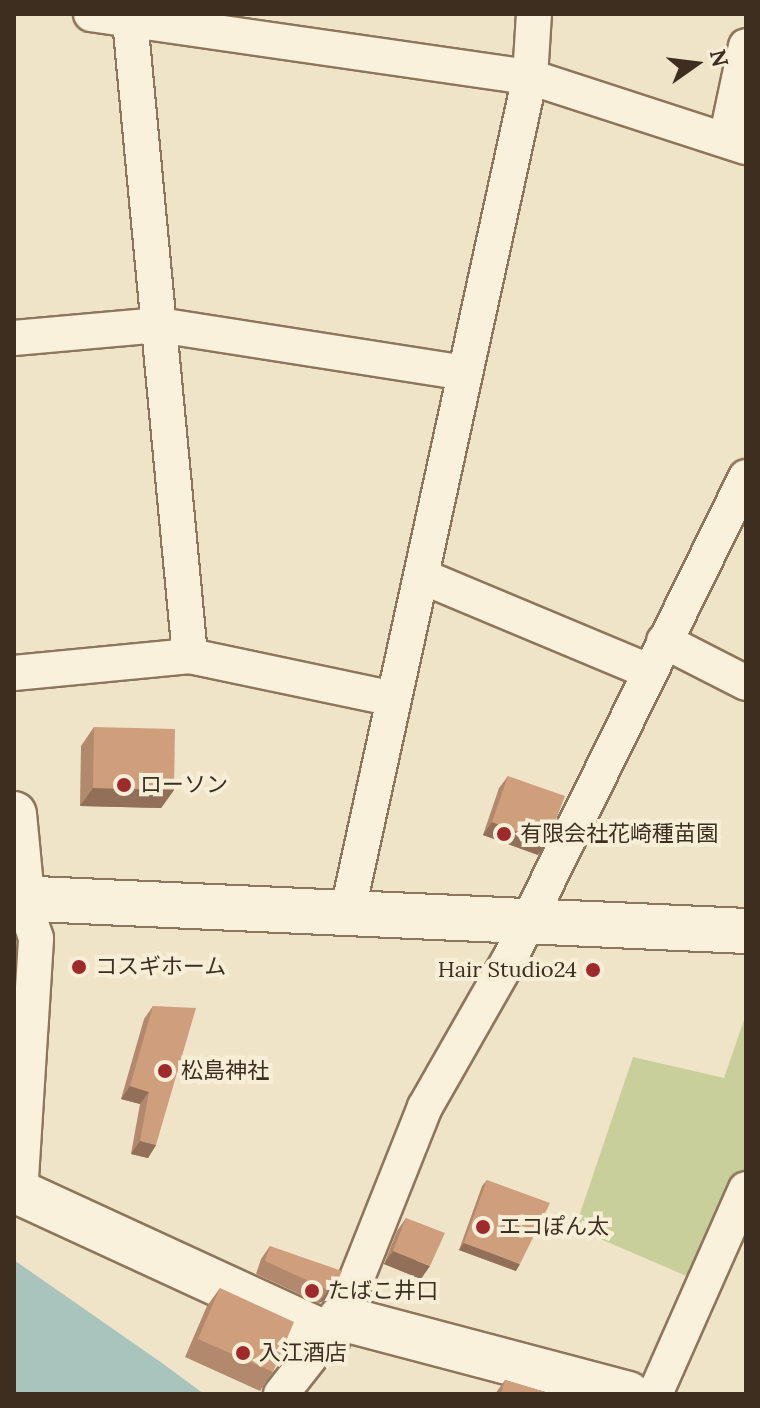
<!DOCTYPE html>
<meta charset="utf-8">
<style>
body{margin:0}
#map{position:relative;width:760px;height:1408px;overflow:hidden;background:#f0e4c8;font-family:Lora,"Noto Sans JP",serif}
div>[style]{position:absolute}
.green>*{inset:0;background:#c9cf9b}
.water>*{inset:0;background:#a9c4bc}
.roads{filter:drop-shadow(2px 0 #8d765c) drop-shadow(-2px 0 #8d765c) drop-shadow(0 2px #8d765c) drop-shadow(0 -2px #8d765c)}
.minor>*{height:34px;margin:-17px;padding:0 17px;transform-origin:17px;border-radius:17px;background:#faf1dc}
.tertiary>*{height:44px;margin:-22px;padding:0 22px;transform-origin:22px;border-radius:22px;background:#faf1dc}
.wall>*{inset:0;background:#b2896c}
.shaded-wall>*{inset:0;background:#916f58}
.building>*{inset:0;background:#cf9f7d}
.dots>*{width:22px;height:22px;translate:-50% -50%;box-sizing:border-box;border:4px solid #f7eed8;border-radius:50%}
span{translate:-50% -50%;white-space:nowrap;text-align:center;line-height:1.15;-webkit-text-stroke:8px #f7eed8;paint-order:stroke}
.poi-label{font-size:22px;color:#3d2e20}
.left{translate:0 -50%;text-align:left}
.right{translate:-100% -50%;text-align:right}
.frame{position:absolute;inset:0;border:16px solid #3d2e20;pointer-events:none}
.north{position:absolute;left:656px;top:24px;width:80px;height:80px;-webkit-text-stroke:6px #f7eed8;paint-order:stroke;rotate:76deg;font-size:22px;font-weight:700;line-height:32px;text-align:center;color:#3d2e20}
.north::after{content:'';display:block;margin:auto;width:28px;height:36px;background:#3d2e20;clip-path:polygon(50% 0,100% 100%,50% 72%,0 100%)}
</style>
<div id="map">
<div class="green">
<div style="clip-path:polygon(746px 1014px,746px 1171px,698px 1281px,575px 1228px,633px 1057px,724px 1078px)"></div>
</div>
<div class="water">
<div style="clip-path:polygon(14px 1260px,162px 1363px,204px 1394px,14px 1394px)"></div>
</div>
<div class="roads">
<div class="minor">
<div style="left:91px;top:14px;width:443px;rotate:8.2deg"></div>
<div style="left:530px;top:77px;width:227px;rotate:18deg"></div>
<div style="left:726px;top:140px;width:96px;rotate:-78deg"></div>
<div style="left:14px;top:338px;width:146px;rotate:-5.1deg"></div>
<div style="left:159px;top:325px;width:310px;rotate:8.9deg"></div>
<div style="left:421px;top:576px;width:248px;rotate:22.7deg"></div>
<div style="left:664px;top:641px;width:92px;rotate:27.1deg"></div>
<div style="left:190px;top:656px;width:208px;rotate:11.9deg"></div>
<div style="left:14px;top:673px;width:177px;rotate:-5.5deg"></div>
<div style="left:190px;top:656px;width:639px;rotate:-95.39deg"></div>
<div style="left:347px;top:914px;width:857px;rotate:-77.67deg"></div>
<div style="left:530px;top:77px;width:63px;rotate:-86.4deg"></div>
<div style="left:20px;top:1194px;width:256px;rotate:-86.4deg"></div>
<div style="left:36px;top:938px;width:43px;rotate:-108.9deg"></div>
<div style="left:281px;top:1394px;width:97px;rotate:-51.7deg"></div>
<div style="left:341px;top:1318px;width:227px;rotate:-68.3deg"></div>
<div style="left:425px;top:1107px;width:169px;rotate:-60.3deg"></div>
<div style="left:509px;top:960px;width:538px;rotate:-63.86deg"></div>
<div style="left:655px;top:1394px;width:224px;rotate:-66.1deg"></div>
</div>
<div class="tertiary">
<div style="left:14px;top:814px;width:83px;rotate:84.5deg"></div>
<div style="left:14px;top:898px;width:733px;rotate:2.58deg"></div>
<div style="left:14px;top:1190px;width:347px;rotate:24.7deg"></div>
<div style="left:341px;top:1318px;width:297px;rotate:14.8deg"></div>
</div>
</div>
<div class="wall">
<div style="clip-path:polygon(94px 727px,174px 790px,161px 808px,80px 806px,81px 746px)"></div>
<div style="clip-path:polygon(508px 776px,538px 855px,483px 835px,499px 788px)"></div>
<div style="clip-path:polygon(153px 1006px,156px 1145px,148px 1158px,131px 1154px,140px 1104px,121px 1099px,144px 1019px)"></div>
<div style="clip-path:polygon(487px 1180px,516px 1271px,459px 1250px,482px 1186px)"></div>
<div style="clip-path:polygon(406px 1218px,421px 1279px,384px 1264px,397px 1231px)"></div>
<div style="clip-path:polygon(270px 1246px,336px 1285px,328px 1298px,319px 1303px,256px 1274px,261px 1259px)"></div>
<div style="clip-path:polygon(220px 1288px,273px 1372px,260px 1391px,185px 1357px,207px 1306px)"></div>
<div style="clip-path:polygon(505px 1380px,552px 1394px,495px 1394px)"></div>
</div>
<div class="shaded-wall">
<div style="clip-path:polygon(93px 788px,174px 790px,161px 808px,80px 806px)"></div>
<div style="clip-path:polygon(492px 822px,547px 843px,538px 855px,483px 835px)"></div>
<div style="clip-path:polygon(130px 1086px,149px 1092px,140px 1104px,121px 1099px)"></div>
<div style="clip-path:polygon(140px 1141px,156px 1145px,148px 1158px,131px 1154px)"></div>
<div style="clip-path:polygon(464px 1243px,520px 1264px,516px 1271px,459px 1250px)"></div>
<div style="clip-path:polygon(393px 1251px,430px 1266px,421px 1279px,384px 1264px)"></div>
<div style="clip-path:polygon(336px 1285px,328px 1298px,319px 1303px,328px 1290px)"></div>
</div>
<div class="building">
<div style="clip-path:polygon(94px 727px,175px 729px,174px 790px,93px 788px)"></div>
<div style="clip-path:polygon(508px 776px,565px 796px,547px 843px,492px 822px)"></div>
<div style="clip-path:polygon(153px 1006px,196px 1008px,156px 1145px,140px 1141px,149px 1092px,130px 1086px)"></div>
<div style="clip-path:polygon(487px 1180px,550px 1203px,520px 1264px,464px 1243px)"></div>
<div style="clip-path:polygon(406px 1218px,445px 1233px,430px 1266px,393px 1251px)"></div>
<div style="clip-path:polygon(270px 1246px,342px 1271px,336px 1285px,328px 1290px,265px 1261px)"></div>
<div style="clip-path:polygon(220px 1288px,294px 1322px,273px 1372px,198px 1339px)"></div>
<div style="clip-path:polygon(505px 1380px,552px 1394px,501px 1394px)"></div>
</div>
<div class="dots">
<div style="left:124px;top:785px;background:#9e2a2b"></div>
<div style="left:504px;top:834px;background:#9e2a2b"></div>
<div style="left:79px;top:967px;background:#9e2a2b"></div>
<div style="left:593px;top:970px;background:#9e2a2b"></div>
<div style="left:165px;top:1071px;background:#9e2a2b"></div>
<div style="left:483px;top:1227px;background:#9e2a2b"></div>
<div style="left:312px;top:1291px;background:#9e2a2b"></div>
<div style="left:243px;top:1353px;background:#9e2a2b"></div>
</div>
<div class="poi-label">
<span class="left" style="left:140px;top:785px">ローソン</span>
<span class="left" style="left:520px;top:834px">有限会社花崎種苗園</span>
<span class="left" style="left:95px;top:967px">コスギホーム</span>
<span class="right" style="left:577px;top:970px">Hair Studio24</span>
<span class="left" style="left:181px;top:1071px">松島神社</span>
<span class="left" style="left:499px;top:1227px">エコぽん太</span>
<span class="left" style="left:328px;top:1291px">たばこ井口</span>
<span class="left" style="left:259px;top:1353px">入江酒店</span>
</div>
<div class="frame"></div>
<div class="north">N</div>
</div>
